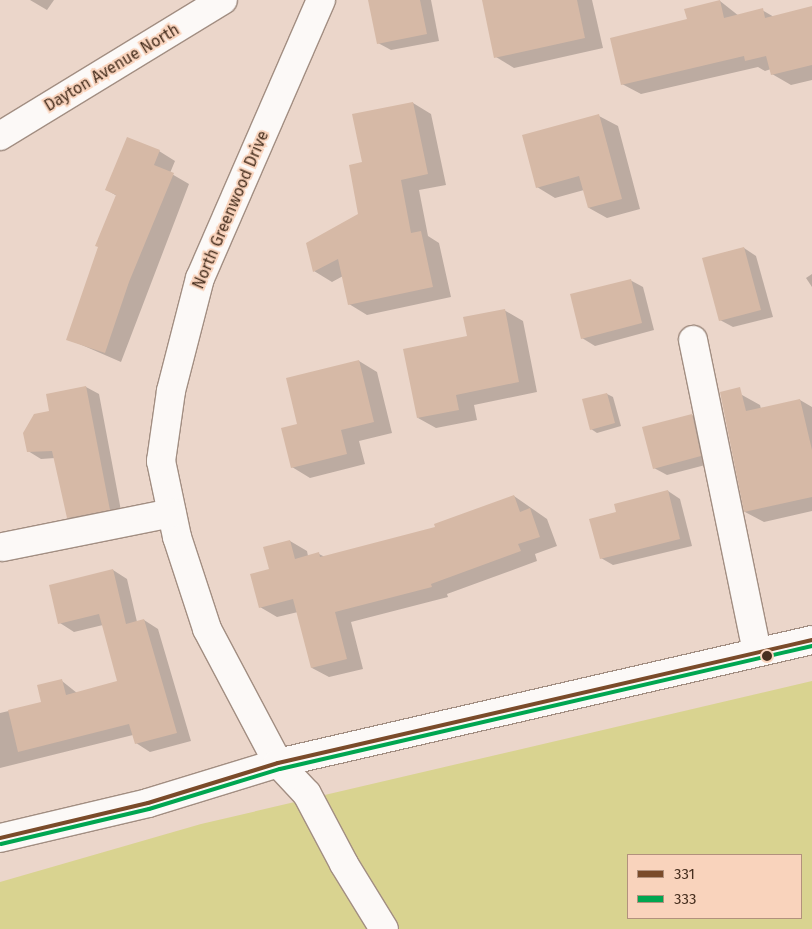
<!DOCTYPE html>
<style>
body{margin:0}
#map{position:relative;width:812px;height:929px;overflow:hidden;background:#ebd6ca;font-family:"Fira Sans",sans-serif}
div>[style]{position:absolute}
.green>*{inset:0;background:#d9d390}
.shadow>*{inset:0;background:#0003}
.building>*{inset:0;background:#d6b9a6}
.roads{filter:drop-shadow(1px 0 #a28e82) drop-shadow(-1px 0 #a28e82) drop-shadow(0 1px #a28e82) drop-shadow(0 -1px #a28e82)}
.minor>*{height:28px;margin:-14px;padding:0 14px;transform-origin:14px;border-radius:14px;background:#fcf9f7}
.bus-1>*{height:4px;margin:-2px;padding:0 2px;transform-origin:2px;border-radius:2px;background:#7a4b2a}
.bus-2>*{height:4px;margin:-2px;padding:0 2px;transform-origin:2px;border-radius:2px;background:#00a651}
.dots>*{width:14px;height:14px;translate:-50% -50%;box-sizing:border-box;border:2px solid #f9d3bc;border-radius:50%}
span{translate:-50% -50%;white-space:nowrap;text-align:center;line-height:1.15;-webkit-text-stroke:4px #f9d3bc;paint-order:stroke}
.street-label{font-size:16px;color:#472f1f}
.legend{position:absolute;left:627px;top:854px;width:175px;height:65px;box-sizing:border-box;background:#f9d3bc;border:1px solid #b2917d;margin:0;padding:6px 9px;list-style:none;font-size:15px;color:#472f1f}
.legend li{display:flex;align-items:center;gap:10px;height:25px}
.legend b{width:25px;border:1px solid #b2917d}
</style>
<div id="map">
<div class="green">
<div style="clip-path:polygon(evenodd,812px 681px,812px 929px,0 929px,0 882px,201px 824px,812px 681px,628px 855px,801px 855px,801px 918px,628px 918px,628px 855px)"></div>
</div>
<div class="shadow">
<div style="clip-path:polygon(30px 0,54px 0,47px 10px)"></div>
<div style="clip-path:polygon(369px 0,431px 0,439px 41px,391px 50px,378px 43px)"></div>
<div style="clip-path:polygon(494px 0,592px 0,603px 48px,514px 68px,496px 57px)"></div>
<div style="clip-path:polygon(720px 1px,739px 16px,762px 10px,774px 17px,812px 7px,812px 80px,791px 85px,772px 74px,771px 69px,765px 71px,758px 67px,641px 94px,622px 84px,688px 20px)"></div>
<div style="clip-path:polygon(413px 103px,431px 114px,446px 185px,419px 190px,428px 236px,439px 243px,451px 297px,367px 315px,349px 304px,343px 276px,332px 282px,314px 271px,359px 215px,364px 163px)"></div>
<div style="clip-path:polygon(599px 116px,618px 126px,640px 209px,607px 218px,589px 208px,584px 190px,555px 198px,537px 187px)"></div>
<div style="clip-path:polygon(159px 151px,175px 161px,170px 173px,189px 184px,121px 362px,68px 339px,117px 196px,107px 190px)"></div>
<div style="clip-path:polygon(744px 248px,756px 256px,773px 317px,733px 327px,720px 320px)"></div>
<div style="clip-path:polygon(812px 274px,812px 287px,806px 278px)"></div>
<div style="clip-path:polygon(630px 280px,643px 287px,654px 330px,595px 346px,582px 338px)"></div>
<div style="clip-path:polygon(504px 310px,523px 321px,537px 392px,474px 405px,477px 420px,436px 428px,418px 418px,469px 337px)"></div>
<div style="clip-path:polygon(359px 361px,377px 372px,392px 433px,359px 441px,365px 464px,310px 478px,292px 467px,298px 425px)"></div>
<div style="clip-path:polygon(86px 387px,99px 394px,122px 516px,81px 525px,68px 517px,55px 458px,41px 459px,28px 451px)"></div>
<div style="clip-path:polygon(607px 394px,613px 397px,621px 426px,597px 433px,591px 429px)"></div>
<div style="clip-path:polygon(742px 395px,760px 405px,761px 409px,800px 400px,812px 407px,812px 511px,764px 522px,745px 512px)"></div>
<div style="clip-path:polygon(692px 415px,705px 423px,713px 463px,667px 475px,654px 468px)"></div>
<div style="clip-path:polygon(668px 491px,680px 499px,692px 546px,613px 565px,601px 558px,618px 513px)"></div>
<div style="clip-path:polygon(514px 496px,547px 519px,557px 546px,535px 554px,537px 561px,447px 594px,448px 597px,351px 622px,363px 669px,329px 677px,312px 668px,298px 612px,277px 617px,260px 607px,270px 570px,290px 541px,307px 551px,308px 556px,319px 554px,325px 557px,437px 528px)"></div>
<div style="clip-path:polygon(113px 570px,127px 579px,137px 622px,144px 620px,158px 629px,191px 741px,150px 752px,136px 743px,133px 735px,0 768px,0 713px,43px 703px,62px 681px,77px 693px,119px 682px,103px 625px,74px 632px,60px 623px)"></div>
</div>
<div class="building">
<div style="clip-path:polygon(368px 0,420px 0,427px 34px,377px 44px)"></div>
<div style="clip-path:polygon(482px 0,577px 0,585px 38px,494px 58px)"></div>
<div style="clip-path:polygon(720px 0,724px 18px,763px 8px,765px 18px,812px 6px,812px 65px,771px 75px,766px 56px,745px 61px,744px 56px,621px 85px,610px 38px,687px 19px,684px 9px)"></div>
<div style="clip-path:polygon(413px 102px,428px 174px,401px 180px,411px 233px,421px 231px,433px 287px,348px 305px,338px 259px,313px 272px,306px 243px,358px 214px,349px 165px,362px 162px,352px 114px)"></div>
<div style="clip-path:polygon(599px 114px,622px 199px,588px 208px,579px 176px,536px 188px,522px 135px)"></div>
<div style="clip-path:polygon(127px 137px,160px 150px,154px 165px,174px 173px,129px 282px,105px 353px,66px 340px,98px 247px,95px 246px,116px 195px,105px 190px)"></div>
<div style="clip-path:polygon(744px 247px,761px 310px,719px 321px,702px 258px)"></div>
<div style="clip-path:polygon(631px 279px,642px 323px,581px 339px,570px 294px)"></div>
<div style="clip-path:polygon(505px 309px,519px 382px,456px 395px,459px 410px,417px 418px,403px 349px,467px 336px,463px 317px)"></div>
<div style="clip-path:polygon(359px 360px,374px 422px,341px 430px,347px 454px,291px 468px,281px 428px,297px 424px,286px 378px)"></div>
<div style="clip-path:polygon(86px 386px,110px 510px,67px 518px,52px 451px,27px 452px,23px 433px,34px 414px,49px 411px,46px 394px)"></div>
<div style="clip-path:polygon(740px 387px,746px 411px,800px 399px,812px 450px,812px 497px,744px 512px,720px 392px)"></div>
<div style="clip-path:polygon(607px 393px,615px 423px,590px 430px,582px 399px)"></div>
<div style="clip-path:polygon(692px 414px,701px 456px,653px 469px,642px 427px)"></div>
<div style="clip-path:polygon(668px 490px,680px 539px,600px 559px,589px 519px,616px 512px,614px 504px)"></div>
<div style="clip-path:polygon(514px 495px,520px 512px,530px 508px,540px 537px,518px 544px,521px 551px,431px 584px,432px 587px,335px 612px,347px 659px,311px 668px,293px 599px,259px 608px,250px 574px,269px 569px,263px 547px,290px 540px,295px 559px,319px 552px,320px 557px,435px 527px,434px 524px)"></div>
<div style="clip-path:polygon(113px 569px,126px 624px,144px 619px,177px 733px,135px 744px,129px 724px,18px 752px,8px 710px,41px 702px,37px 685px,62px 679px,66px 695px,117px 681px,99px 614px,58px 624px,49px 585px)"></div>
</div>
<div class="roads">
<div class="minor">
<div style="left:321px;top:0;width:303px;rotate:113.5deg"></div>
<div style="left:200px;top:278px;width:117px;rotate:104.4deg"></div>
<div style="left:171px;top:391px;width:71px;rotate:98.1deg"></div>
<div style="left:161px;top:461px;width:78px;rotate:78.1deg"></div>
<div style="left:177px;top:537px;width:97px;rotate:71.9deg"></div>
<div style="left:207px;top:629px;width:152px;rotate:62.1deg"></div>
<div style="left:278px;top:763px;width:42px;rotate:46.9deg"></div>
<div style="left:307px;top:794px;width:79px;rotate:62.1deg"></div>
<div style="left:344px;top:864px;width:76px;rotate:58.4deg"></div>
<div style="left:0;top:136px;width:261px;rotate:-31.4deg"></div>
<div style="left:693px;top:340px;width:318px;rotate:78.4deg"></div>
<div style="left:3px;top:547px;width:172px;rotate:-11.4deg"></div>
<div style="left:0;top:838px;width:152px;rotate:-13.3deg"></div>
<div style="left:148px;top:803px;width:136px;rotate:-17.1deg"></div>
<div style="left:278px;top:763px;width:548px;rotate:-12.97deg"></div>
</div>
</div>
<div class="bus-1">
<div style="left:0;top:838px;width:152px;rotate:-13.3deg"></div>
<div style="left:148px;top:803px;width:136px;rotate:-17.1deg"></div>
<div style="left:278px;top:763px;width:548px;rotate:-12.97deg"></div>
</div>
<div class="bus-2">
<div style="left:1px;top:844px;width:152px;rotate:-13.3deg"></div>
<div style="left:149px;top:809px;width:137px;rotate:-17deg"></div>
<div style="left:280px;top:769px;width:546px;rotate:-13.02deg"></div>
</div>
<div class="dots">
<div style="left:767px;top:656px;background:#472f1f"></div>
</div>
<div class="street-label">
<span style="left:112px;top:68px;rotate:-31deg">Dayton Avenue North</span>
<span style="left:231px;top:210px;rotate:-67deg">North Greenwood Drive</span>
</div>
<ul class="legend">
<li><b style="height:6px;background:#7a4b2a"></b>331</li>
<li><b style="height:6px;background:#00a651"></b>333</li>
</ul>
</div>
